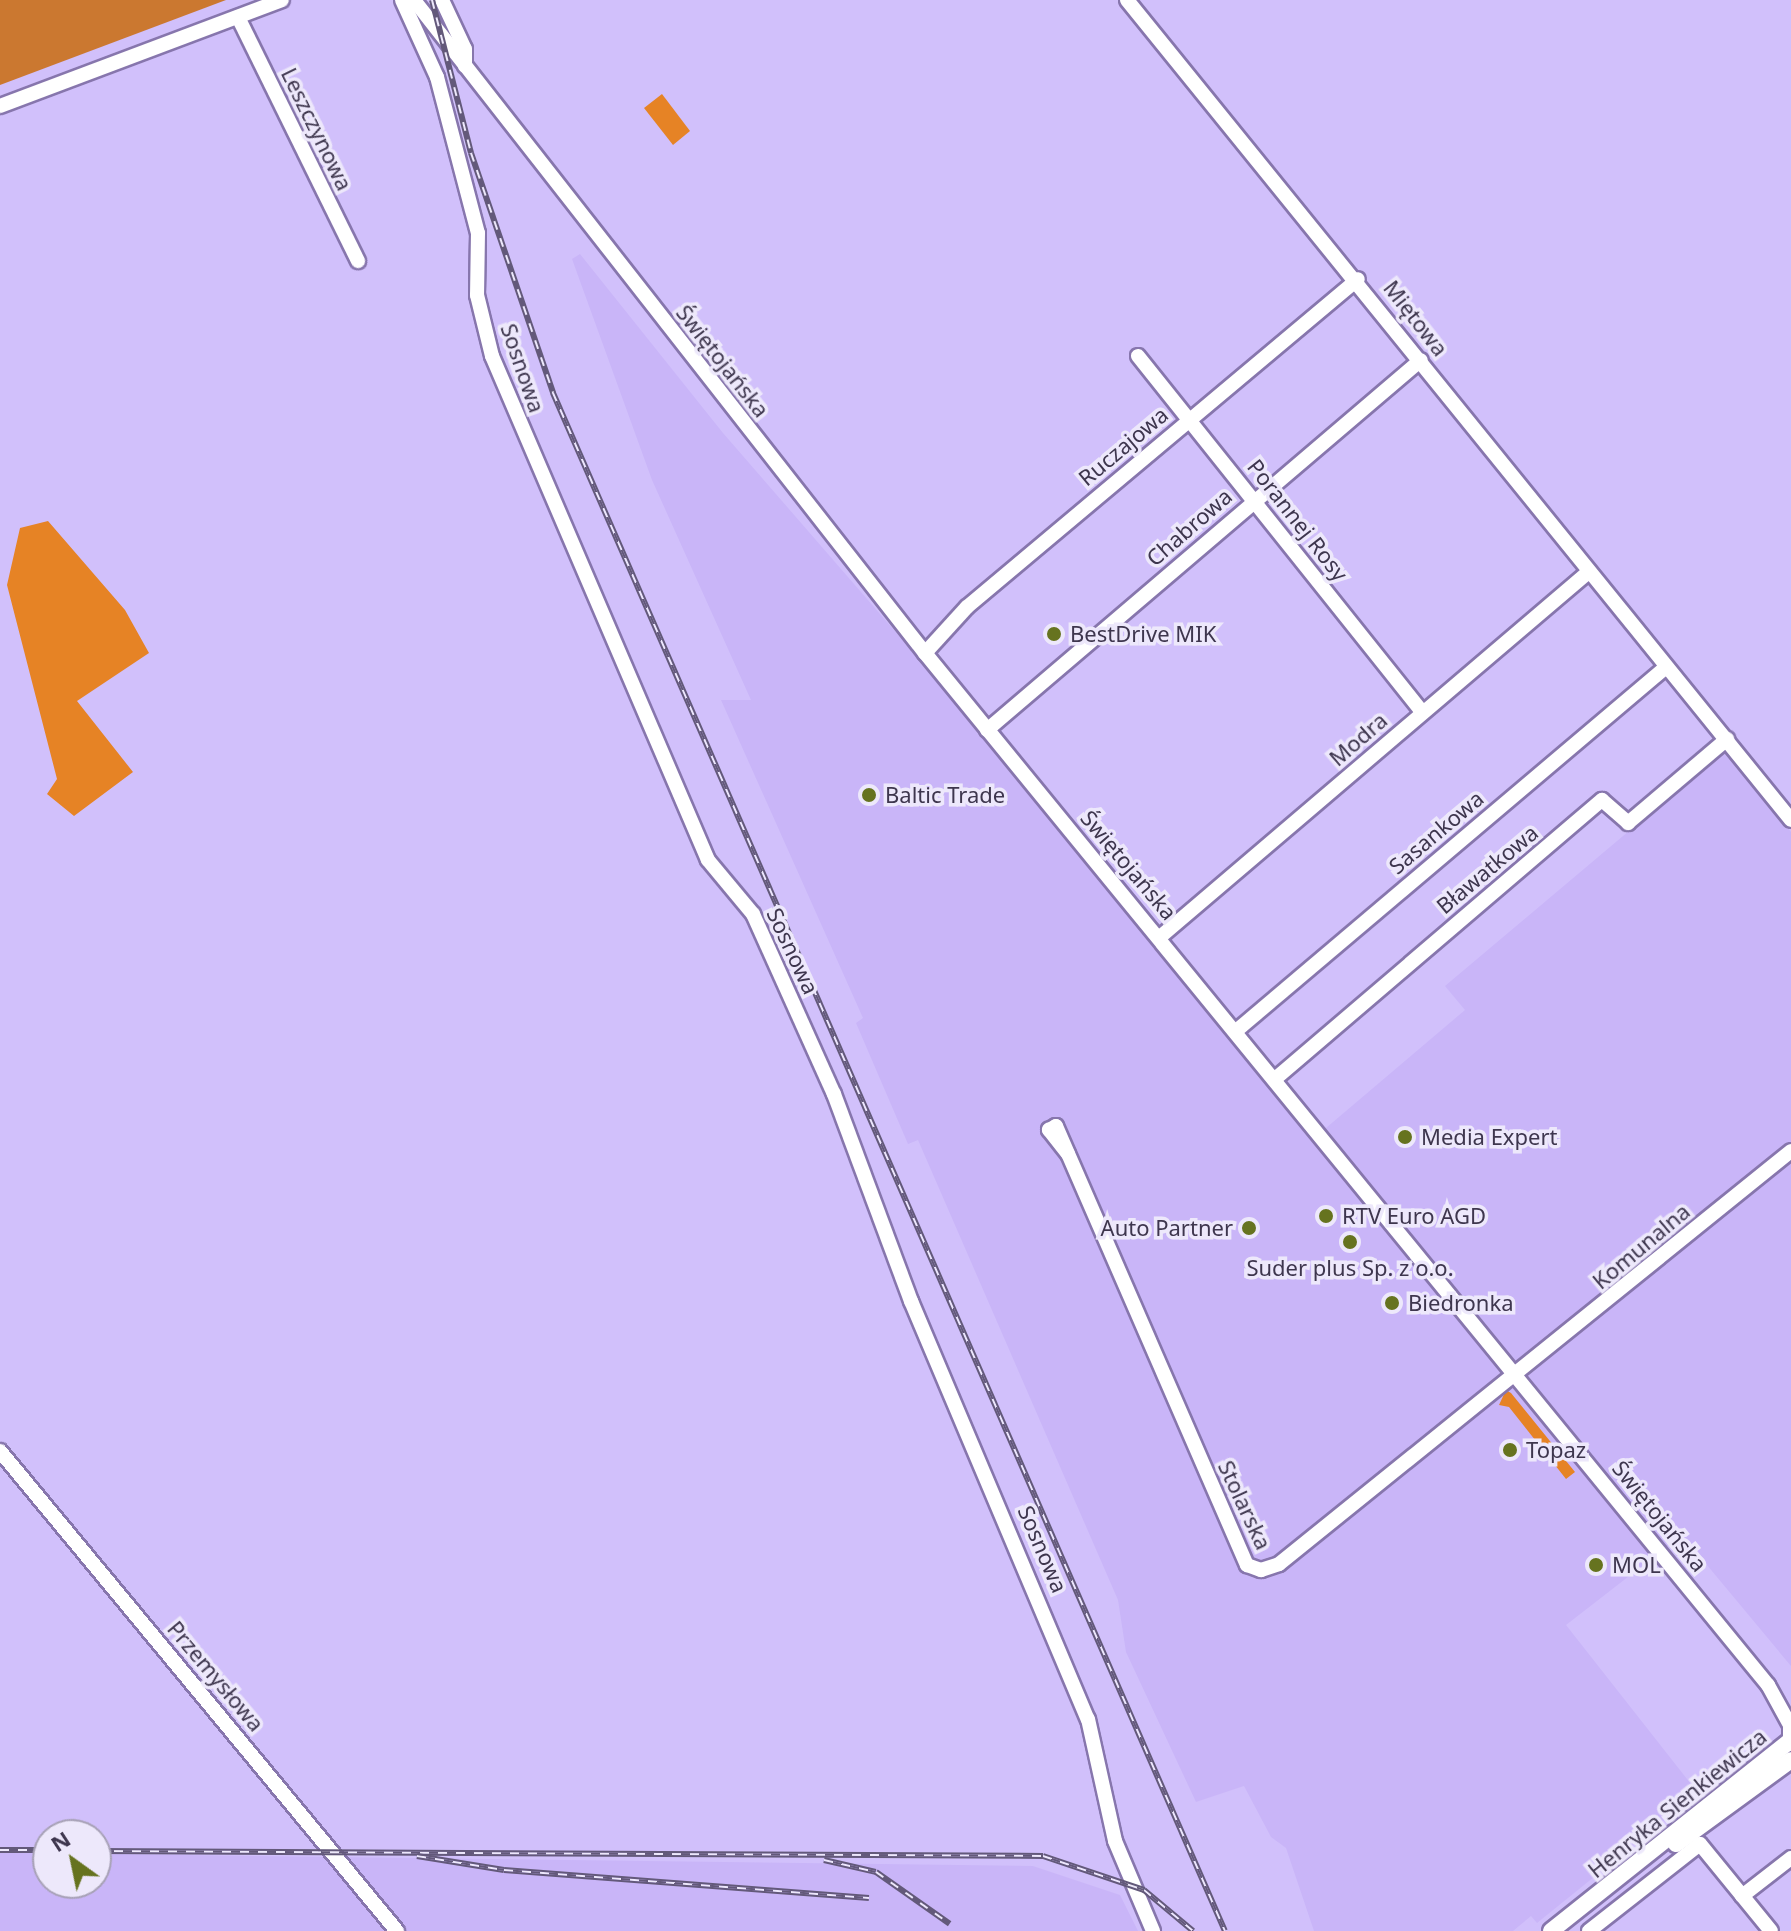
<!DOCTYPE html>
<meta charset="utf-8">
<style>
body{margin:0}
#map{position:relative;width:1791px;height:1931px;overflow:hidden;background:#d1c0fb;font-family:"Noto Sans",sans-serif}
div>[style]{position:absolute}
.built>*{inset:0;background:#c9b5f8}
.green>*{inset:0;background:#e68325}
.forest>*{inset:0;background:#cb7830}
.roads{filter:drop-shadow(2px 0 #8776ad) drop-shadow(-2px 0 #8776ad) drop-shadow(0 2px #8776ad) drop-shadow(0 -2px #8776ad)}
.minor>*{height:14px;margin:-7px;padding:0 7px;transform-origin:7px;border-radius:7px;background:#fff}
.major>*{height:16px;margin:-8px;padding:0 8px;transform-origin:8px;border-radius:8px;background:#fff}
.rail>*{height:6px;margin-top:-3px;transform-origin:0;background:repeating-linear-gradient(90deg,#ede8fb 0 9px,#63597a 0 18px);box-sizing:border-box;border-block:2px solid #63597a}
.dots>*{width:22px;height:22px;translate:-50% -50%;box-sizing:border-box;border:4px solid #ede8fb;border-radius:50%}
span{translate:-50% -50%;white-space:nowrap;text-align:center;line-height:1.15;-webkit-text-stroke:7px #ede8fb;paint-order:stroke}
.street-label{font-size:22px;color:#3e364e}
.poi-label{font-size:22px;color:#3e364e}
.left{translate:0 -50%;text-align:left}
.right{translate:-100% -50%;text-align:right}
.north{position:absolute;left:32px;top:1819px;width:80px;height:80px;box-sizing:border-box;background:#ede8fb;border:2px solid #a7a1b6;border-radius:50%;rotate:327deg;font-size:22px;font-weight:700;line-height:32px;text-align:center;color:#3e364e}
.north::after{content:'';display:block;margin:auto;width:28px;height:36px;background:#66731f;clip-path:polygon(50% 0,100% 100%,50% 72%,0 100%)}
</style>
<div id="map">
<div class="built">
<div style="clip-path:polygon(580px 254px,723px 433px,1326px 1128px,1465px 1010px,1445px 986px,1725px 750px,1791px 832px,1791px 1666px,1682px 1535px,1566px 1625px,1698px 1793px,1537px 1923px,1531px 1916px,1513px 1931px,1314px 1931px,1286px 1848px,1271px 1837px,1244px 1786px,1196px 1802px,1126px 1652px,1118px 1600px,918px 1140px,908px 1144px,856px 1023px,863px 1018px,721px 700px,751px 700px,652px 480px,572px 259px)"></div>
<div style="clip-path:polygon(0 1853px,48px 1853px,48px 1883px,96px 1883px,96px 1854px,1033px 1866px,1120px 1895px,1138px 1931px,0 1931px)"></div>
</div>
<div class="green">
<div style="clip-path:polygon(662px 94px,690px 131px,673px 145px,644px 108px)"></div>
<div style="clip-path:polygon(48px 521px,125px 610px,149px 653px,77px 701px,133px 772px,74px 816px,47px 794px,57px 779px,7px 585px,20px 528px)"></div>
<div style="clip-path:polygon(1506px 1390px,1511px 1393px,1575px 1472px,1566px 1479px,1509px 1407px,1499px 1405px)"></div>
</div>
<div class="forest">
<div style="clip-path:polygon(0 0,226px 0,0 85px)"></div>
</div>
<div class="roads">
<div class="minor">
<div style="left:402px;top:0;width:85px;rotate:65.6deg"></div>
<div style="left:437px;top:77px;width:161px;rotate:75.3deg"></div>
<div style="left:478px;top:233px;width:62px;rotate:90.9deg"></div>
<div style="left:477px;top:295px;width:63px;rotate:76.2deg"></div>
<div style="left:492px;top:356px;width:548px;rotate:66.8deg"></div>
<div style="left:708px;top:860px;width:70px;rotate:50.2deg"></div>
<div style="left:753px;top:914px;width:197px;rotate:65.8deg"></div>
<div style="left:834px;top:1094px;width:221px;rotate:69.6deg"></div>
<div style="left:911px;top:1301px;width:454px;rotate:67.1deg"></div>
<div style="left:1088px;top:1719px;width:125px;rotate:77.5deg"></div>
<div style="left:1115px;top:1841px;width:98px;rotate:67.1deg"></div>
<div style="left:414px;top:0;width:829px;rotate:51.96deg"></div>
<div style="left:925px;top:653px;width:1333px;rotate:50.76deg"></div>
<div style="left:1768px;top:1685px;width:46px;rotate:61.2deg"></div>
<div style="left:442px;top:0;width:54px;rotate:64.9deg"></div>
<div style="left:465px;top:49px;width:17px;rotate:90deg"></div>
<div style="left:1127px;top:0;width:1055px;rotate:51deg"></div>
<div style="left:238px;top:17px;width:272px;rotate:63.8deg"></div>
<div style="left:0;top:106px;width:301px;rotate:-20.6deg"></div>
<div style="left:1138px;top:356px;width:455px;rotate:51.4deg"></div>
<div style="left:925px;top:653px;width:62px;rotate:-47.6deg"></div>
<div style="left:967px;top:607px;width:510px;rotate:-39.99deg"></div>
<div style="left:987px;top:730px;width:570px;rotate:-40.45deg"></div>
<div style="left:1160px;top:937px;width:560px;rotate:-40.43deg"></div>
<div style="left:1236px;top:1031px;width:562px;rotate:-40.24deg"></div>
<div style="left:1275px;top:1079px;width:430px;rotate:-40.5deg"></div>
<div style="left:1602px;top:800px;width:35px;rotate:41deg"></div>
<div style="left:1628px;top:823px;width:130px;rotate:-40.3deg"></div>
<div style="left:1068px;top:1154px;width:31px;rotate:-128deg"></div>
<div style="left:1049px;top:1130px;width:8px;rotate:-30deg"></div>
<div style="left:1056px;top:1126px;width:479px;rotate:66.5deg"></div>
<div style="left:1247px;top:1565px;width:15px;rotate:20deg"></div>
<div style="left:1261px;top:1570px;width:19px;rotate:-18deg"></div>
<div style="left:1279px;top:1564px;width:658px;rotate:-38.89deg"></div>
<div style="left:0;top:1451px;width:623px;rotate:50.41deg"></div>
<div style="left:1742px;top:1896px;width:62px;rotate:-37.8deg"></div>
<div style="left:1589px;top:1931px;width:141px;rotate:-38.1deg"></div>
<div style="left:1700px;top:1844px;width:112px;rotate:50.8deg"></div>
</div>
<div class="major">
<div style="left:1791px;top:1722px;width:21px;rotate:90deg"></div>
<div style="left:1676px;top:1844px;width:142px;rotate:-36.1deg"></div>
<div style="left:1551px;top:1931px;width:305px;rotate:-38.5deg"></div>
</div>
</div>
<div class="rail">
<div style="left:432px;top:0;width:158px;rotate:75.7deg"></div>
<div style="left:471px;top:153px;width:254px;rotate:71.1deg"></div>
<div style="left:553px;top:393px;width:1678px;rotate:66.4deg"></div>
<div style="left:0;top:1850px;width:48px"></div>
<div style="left:96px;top:1851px;width:947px;rotate:0.3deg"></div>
<div style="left:1043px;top:1856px;width:107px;rotate:18.6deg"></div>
<div style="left:1144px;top:1890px;width:64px;rotate:39.9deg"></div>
<div style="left:417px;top:1856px;width:88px;rotate:9.1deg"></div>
<div style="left:504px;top:1870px;width:366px;rotate:4.4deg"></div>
<div style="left:824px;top:1860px;width:53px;rotate:13deg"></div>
<div style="left:876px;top:1872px;width:90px;rotate:35.1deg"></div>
</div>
<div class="dots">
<div style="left:1054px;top:634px;background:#66731f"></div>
<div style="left:869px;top:795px;background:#66731f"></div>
<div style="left:1405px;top:1137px;background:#66731f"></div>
<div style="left:1326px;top:1216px;background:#66731f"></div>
<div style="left:1249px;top:1228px;background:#66731f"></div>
<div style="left:1350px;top:1242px;background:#66731f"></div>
<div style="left:1392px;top:1303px;background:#66731f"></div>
<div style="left:1510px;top:1450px;background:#66731f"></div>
<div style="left:1596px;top:1565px;background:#66731f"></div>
</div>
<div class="street-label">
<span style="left:317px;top:129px;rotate:64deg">Leszczynowa</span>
<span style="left:1416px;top:318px;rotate:52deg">Miętowa</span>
<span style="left:723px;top:361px;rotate:52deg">Świętojańska</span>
<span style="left:523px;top:368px;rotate:71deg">Sosnowa</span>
<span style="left:1123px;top:446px;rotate:-40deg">Ruczajowa</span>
<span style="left:1298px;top:520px;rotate:52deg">Porannej Rosy</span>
<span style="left:1189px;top:527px;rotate:-41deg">Chabrowa</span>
<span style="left:1358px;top:739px;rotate:-41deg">Modra</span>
<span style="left:1436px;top:832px;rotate:-40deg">Sasankowa</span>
<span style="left:1129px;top:865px;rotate:50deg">Świętojańska</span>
<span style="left:1487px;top:869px;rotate:-40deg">Bławatkowa</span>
<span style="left:793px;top:951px;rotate:65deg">Sosnowa</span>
<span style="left:1641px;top:1246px;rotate:-40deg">Komunalna</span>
<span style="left:1245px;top:1505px;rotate:65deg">Stolarska</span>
<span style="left:1660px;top:1516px;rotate:51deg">Świętojańska</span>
<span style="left:1043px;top:1549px;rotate:67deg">Sosnowa</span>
<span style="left:216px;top:1676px;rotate:50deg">Przemysłowa</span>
<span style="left:1677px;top:1803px;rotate:-39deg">Henryka Sienkiewicza</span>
</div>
<div class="poi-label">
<span class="left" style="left:1070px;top:634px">BestDrive MIK</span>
<span class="left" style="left:885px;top:795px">Baltic Trade</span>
<span class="left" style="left:1421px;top:1137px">Media Expert</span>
<span class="left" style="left:1342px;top:1216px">RTV Euro AGD</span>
<span class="right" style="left:1233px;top:1228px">Auto Partner</span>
<span style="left:1350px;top:1268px">Suder plus Sp. z o.o.</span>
<span class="left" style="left:1408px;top:1303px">Biedronka</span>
<span class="left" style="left:1526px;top:1450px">Topaz</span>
<span class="left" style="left:1612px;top:1565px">MOL</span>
</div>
<div class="north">N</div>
</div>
